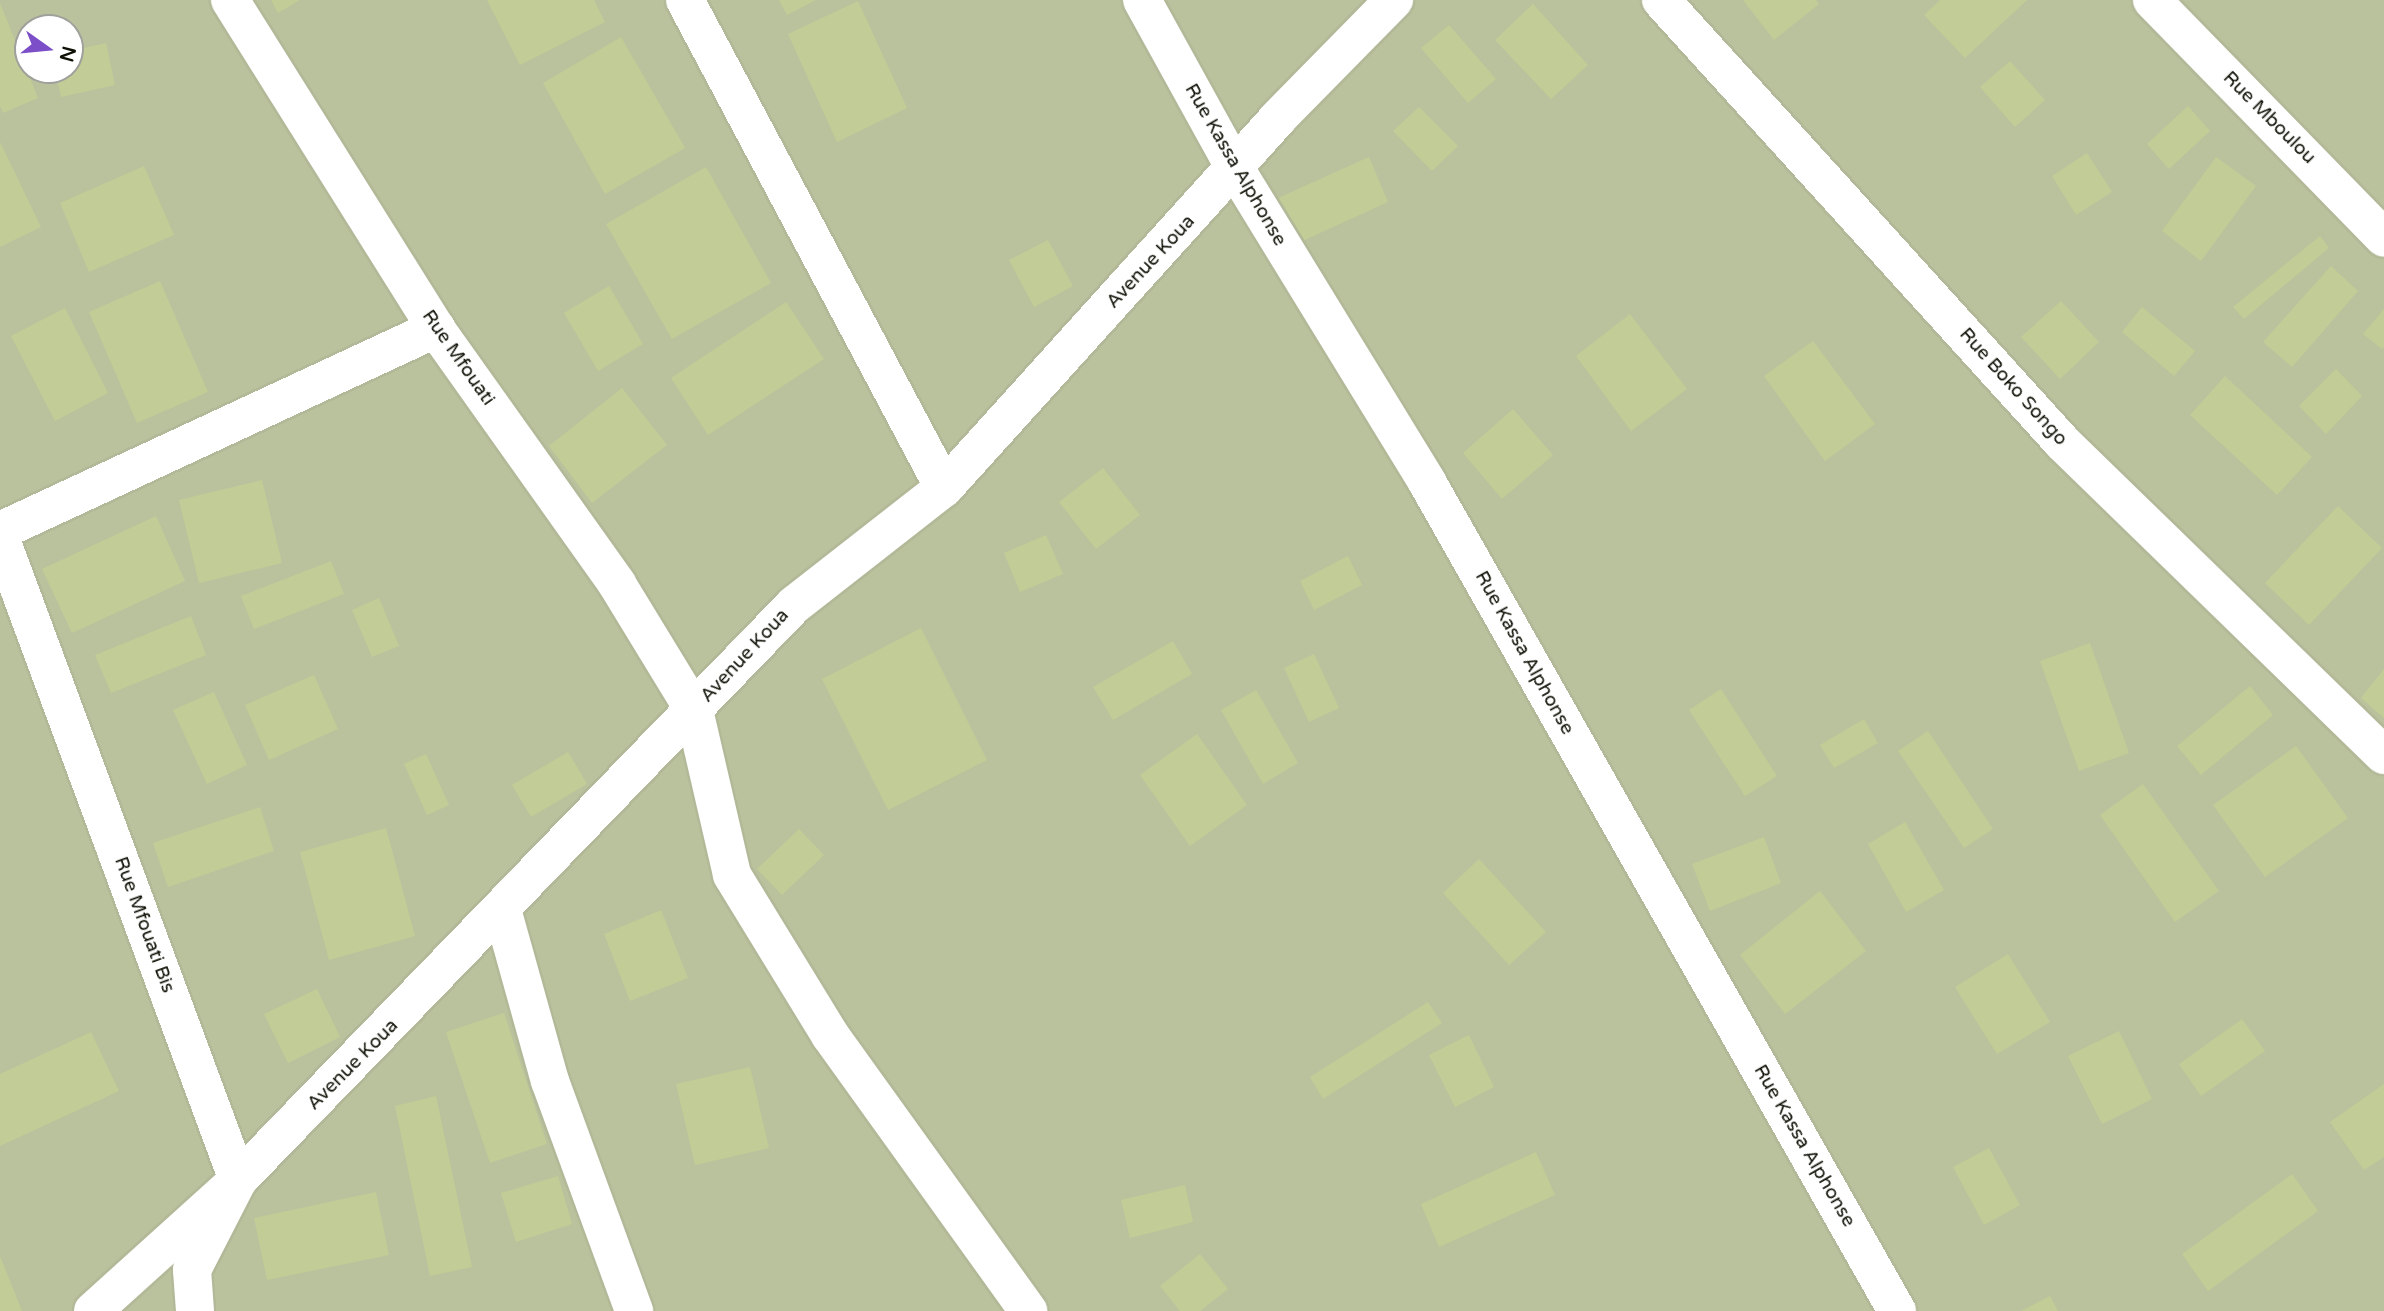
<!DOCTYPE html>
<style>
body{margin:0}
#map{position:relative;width:2384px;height:1311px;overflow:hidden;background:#e6eecb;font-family:"Varela Round",sans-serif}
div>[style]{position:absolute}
.green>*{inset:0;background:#bac29d}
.building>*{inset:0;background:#c1cc96}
.roads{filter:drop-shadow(2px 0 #b2b998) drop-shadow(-2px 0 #b2b998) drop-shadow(0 2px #b2b998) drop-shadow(0 -2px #b2b998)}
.minor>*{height:38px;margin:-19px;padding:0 19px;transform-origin:19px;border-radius:19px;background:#fff}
span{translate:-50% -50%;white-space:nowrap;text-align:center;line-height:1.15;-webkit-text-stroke:7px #fff;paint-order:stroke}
.street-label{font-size:19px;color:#0f1106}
.north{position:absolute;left:14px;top:14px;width:70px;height:70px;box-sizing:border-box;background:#fff;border:2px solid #9fa09b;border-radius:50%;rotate:105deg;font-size:19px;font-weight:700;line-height:28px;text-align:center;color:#0f1106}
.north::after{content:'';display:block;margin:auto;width:24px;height:32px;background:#7c4fc8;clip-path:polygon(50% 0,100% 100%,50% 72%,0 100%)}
</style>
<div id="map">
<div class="green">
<div style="clip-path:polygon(evenodd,0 0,2384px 0,2384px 1311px,0 1311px,0 0,28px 28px,70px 28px,70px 70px,28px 70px,28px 28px)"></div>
</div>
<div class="building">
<div style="clip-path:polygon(271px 0,300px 0,278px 13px)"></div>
<div style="clip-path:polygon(487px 0,594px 0,605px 22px,520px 65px)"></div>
<div style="clip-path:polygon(779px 0,816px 0,787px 15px)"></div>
<div style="clip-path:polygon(1743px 0,1816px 0,1819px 4px,1774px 40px)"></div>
<div style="clip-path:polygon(1940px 0,2027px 0,1965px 58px,1924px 15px)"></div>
<div style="clip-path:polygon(858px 1px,907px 108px,837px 142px,788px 34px)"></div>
<div style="clip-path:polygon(0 3px,38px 98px,3px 113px,0 106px)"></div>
<div style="clip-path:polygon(1533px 4px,1588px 65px,1551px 99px,1495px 40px)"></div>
<div style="clip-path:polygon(1449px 25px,1496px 79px,1468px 103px,1421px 48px)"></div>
<div style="clip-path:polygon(621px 37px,685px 148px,605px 194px,543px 83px)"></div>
<div style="clip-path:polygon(106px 43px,115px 85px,61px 97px,55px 70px,70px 70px,70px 51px)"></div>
<div style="clip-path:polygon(2010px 61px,2045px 100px,2015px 127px,1980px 87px)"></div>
<div style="clip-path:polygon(2188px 106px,2210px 131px,2169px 169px,2147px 144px)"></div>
<div style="clip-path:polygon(1419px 107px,1458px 146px,1432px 171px,1393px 131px)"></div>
<div style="clip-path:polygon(0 142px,41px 227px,0 247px)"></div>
<div style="clip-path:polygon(2087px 153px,2112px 192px,2076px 215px,2052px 176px)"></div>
<div style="clip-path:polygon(1369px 157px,1388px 202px,1298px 243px,1278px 198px)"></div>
<div style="clip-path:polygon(2216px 157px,2256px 186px,2201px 261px,2162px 231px)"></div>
<div style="clip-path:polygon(144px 166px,174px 235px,89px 272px,60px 203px)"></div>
<div style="clip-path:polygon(706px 167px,771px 283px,672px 339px,606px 224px)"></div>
<div style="clip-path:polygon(2320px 236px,2329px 248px,2244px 319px,2233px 307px)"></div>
<div style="clip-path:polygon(1048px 240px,1073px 286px,1034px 307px,1009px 260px)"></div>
<div style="clip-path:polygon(2331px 266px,2358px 291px,2292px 367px,2263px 342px)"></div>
<div style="clip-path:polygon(160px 281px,208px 392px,137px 423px,89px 312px)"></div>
<div style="clip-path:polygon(609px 286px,643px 344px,598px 371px,564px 313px)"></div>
<div style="clip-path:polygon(2061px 301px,2099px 342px,2060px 379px,2021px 337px)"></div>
<div style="clip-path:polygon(786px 302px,824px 359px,708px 435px,671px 378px)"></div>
<div style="clip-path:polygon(2142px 307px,2195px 351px,2174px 376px,2122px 332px)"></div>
<div style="clip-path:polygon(65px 308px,108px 393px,55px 421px,11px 336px)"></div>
<div style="clip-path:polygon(2384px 309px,2384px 347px,2382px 349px,2363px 334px)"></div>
<div style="clip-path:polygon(1630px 314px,1687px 389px,1631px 431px,1576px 356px)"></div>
<div style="clip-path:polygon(1813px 341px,1875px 424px,1825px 461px,1764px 376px)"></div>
<div style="clip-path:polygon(2336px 369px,2362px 396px,2326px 434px,2299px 406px)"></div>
<div style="clip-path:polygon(2225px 376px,2312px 457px,2277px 495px,2190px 415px)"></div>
<div style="clip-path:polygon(622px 388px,667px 445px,592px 503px,549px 446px)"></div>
<div style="clip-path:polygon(1513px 409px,1553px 455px,1502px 499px,1463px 453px)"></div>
<div style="clip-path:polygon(1103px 468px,1140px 515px,1096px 549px,1059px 502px)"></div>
<div style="clip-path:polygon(262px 480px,282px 563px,199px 583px,179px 500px)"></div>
<div style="clip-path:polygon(2338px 506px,2382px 548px,2309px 625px,2265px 583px)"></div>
<div style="clip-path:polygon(156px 516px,185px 581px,72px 633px,42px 569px)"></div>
<div style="clip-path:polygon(1046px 535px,1063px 574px,1020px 592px,1004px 553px)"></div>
<div style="clip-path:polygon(1348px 556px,1362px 585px,1314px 610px,1300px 581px)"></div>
<div style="clip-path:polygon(331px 561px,344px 594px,254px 629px,241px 596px)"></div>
<div style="clip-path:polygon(379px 598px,399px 646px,372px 657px,352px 610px)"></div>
<div style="clip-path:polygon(191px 616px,206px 655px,111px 693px,95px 655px)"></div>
<div style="clip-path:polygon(921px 628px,987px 760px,888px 810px,822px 679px)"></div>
<div style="clip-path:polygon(1173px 641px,1192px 674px,1113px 720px,1093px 687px)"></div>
<div style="clip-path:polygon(2090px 643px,2129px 753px,2079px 771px,2040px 661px)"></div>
<div style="clip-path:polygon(1314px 654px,1339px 708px,1309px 722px,1284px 668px)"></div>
<div style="clip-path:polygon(2384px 669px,2384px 718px,2361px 698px)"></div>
<div style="clip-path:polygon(314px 675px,338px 729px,269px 760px,245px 705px)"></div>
<div style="clip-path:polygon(2250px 686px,2273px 715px,2201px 775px,2177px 746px)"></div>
<div style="clip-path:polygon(1721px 689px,1777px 776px,1745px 796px,1689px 710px)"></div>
<div style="clip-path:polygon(1256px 690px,1298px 763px,1263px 784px,1221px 710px)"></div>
<div style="clip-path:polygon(214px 692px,247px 765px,207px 784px,173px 710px)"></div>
<div style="clip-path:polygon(1864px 719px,1878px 743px,1834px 768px,1820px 745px)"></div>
<div style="clip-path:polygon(1928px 731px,1993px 829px,1964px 848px,1898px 751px)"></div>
<div style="clip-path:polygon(1197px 734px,1247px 805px,1190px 846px,1140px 775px)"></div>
<div style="clip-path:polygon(2296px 746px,2348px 818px,2265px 877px,2213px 805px)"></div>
<div style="clip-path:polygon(568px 752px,587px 784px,531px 817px,512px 785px)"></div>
<div style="clip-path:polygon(426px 754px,449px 805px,427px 815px,404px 764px)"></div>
<div style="clip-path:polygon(2143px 784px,2219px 891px,2175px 922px,2100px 815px)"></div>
<div style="clip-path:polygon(260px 807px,274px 851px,168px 887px,153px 843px)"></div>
<div style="clip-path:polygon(1905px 822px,1944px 890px,1906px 912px,1868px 844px)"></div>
<div style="clip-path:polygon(386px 828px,415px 936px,329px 960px,300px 852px)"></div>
<div style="clip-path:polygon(799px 829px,824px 855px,782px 895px,757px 869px)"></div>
<div style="clip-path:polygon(1764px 837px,1781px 883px,1710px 911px,1692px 864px)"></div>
<div style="clip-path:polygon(1479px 859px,1546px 932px,1509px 965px,1443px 893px)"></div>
<div style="clip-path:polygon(1820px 891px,1866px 951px,1785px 1014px,1740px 955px)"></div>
<div style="clip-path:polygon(661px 910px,688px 978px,630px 1001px,604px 934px)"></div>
<div style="clip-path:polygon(2008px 954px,2050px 1022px,1997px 1054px,1955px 987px)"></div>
<div style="clip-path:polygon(317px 989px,340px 1037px,288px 1063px,264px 1014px)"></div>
<div style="clip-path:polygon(1428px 1002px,1442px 1023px,1323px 1099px,1310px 1077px)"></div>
<div style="clip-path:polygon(504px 1013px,547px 1144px,490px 1163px,446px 1032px)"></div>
<div style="clip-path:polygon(2242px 1019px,2265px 1051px,2201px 1096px,2179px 1064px)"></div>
<div style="clip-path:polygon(2119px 1031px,2152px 1099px,2102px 1124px,2068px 1056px)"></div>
<div style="clip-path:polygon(91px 1032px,119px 1091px,0 1146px,0 1074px)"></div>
<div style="clip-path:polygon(1469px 1035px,1494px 1087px,1455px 1107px,1429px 1055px)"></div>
<div style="clip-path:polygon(750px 1067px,769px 1148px,695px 1165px,676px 1084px)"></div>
<div style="clip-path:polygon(2384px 1084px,2384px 1157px,2364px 1170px,2330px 1122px)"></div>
<div style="clip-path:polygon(436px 1096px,472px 1267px,430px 1276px,395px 1106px)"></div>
<div style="clip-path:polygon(1989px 1148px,2020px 1205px,1984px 1225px,1953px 1167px)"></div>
<div style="clip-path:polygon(1536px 1152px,1555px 1195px,1439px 1247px,1421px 1204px)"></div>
<div style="clip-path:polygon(2292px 1174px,2318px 1211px,2208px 1291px,2182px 1254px)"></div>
<div style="clip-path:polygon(558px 1176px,572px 1224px,516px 1242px,501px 1193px)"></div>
<div style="clip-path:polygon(1185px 1185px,1193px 1222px,1130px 1238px,1121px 1200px)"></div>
<div style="clip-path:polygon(376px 1192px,389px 1255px,267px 1280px,254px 1218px)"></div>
<div style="clip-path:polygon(1200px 1254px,1228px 1289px,1200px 1311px,1180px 1311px,1160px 1286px)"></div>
<div style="clip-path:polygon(0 1256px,22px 1311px,0 1311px)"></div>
<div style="clip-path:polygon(2050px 1296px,2058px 1311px,2021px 1311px)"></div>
</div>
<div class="roads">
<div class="minor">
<div style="left:230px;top:0;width:388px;rotate:57.9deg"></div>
<div style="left:436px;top:329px;width:313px;rotate:54.6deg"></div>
<div style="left:617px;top:584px;width:148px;rotate:58.6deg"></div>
<div style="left:694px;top:710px;width:169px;rotate:77deg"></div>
<div style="left:732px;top:875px;width:188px;rotate:58.5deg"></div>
<div style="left:830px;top:1035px;width:340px;rotate:54.3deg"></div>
<div style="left:685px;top:0;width:552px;rotate:62.04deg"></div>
<div style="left:1142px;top:0;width:194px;rotate:61.1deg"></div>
<div style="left:1236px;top:170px;width:366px;rotate:58.5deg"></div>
<div style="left:1427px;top:482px;width:953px;rotate:60.45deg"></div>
<div style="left:1661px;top:0;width:597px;rotate:47.78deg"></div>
<div style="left:2062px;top:442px;width:449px;rotate:44.2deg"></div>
<div style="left:2152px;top:0;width:332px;rotate:45.7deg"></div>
<div style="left:0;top:531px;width:481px;rotate:-24.9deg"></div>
<div style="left:0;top:537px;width:686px;rotate:69.69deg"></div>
<div style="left:238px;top:1180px;width:101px;rotate:117.1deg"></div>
<div style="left:192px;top:1270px;width:41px;rotate:85.8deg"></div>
<div style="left:503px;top:913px;width:174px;rotate:74.4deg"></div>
<div style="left:550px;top:1081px;width:245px;rotate:69.9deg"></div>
<div style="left:93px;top:1311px;width:195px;rotate:-42.1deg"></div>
<div style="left:238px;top:1180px;width:800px;rotate:-45.96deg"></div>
<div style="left:794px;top:605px;width:190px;rotate:-38deg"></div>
<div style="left:944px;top:488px;width:497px;rotate:-47.9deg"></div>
<div style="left:1277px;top:119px;width:167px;rotate:-45.5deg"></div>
</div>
</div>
<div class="street-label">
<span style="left:2269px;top:118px;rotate:45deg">Rue Mboulou</span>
<span style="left:1235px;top:165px;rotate:60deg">Rue Kassa Alphonse</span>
<span style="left:1151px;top:262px;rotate:-47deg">Avenue Koua</span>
<span style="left:458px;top:358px;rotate:55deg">Rue Mfouati</span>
<span style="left:2013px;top:387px;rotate:48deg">Rue Boko Songo</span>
<span style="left:1524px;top:653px;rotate:61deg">Rue Kassa Alphonse</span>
<span style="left:745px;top:656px;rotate:-47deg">Avenue Koua</span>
<span style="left:144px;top:925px;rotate:70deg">Rue Mfouati Bis</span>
<span style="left:353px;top:1065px;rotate:-45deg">Avenue Koua</span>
<span style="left:1804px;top:1146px;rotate:60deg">Rue Kassa Alphonse</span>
</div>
<div class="north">N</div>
</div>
